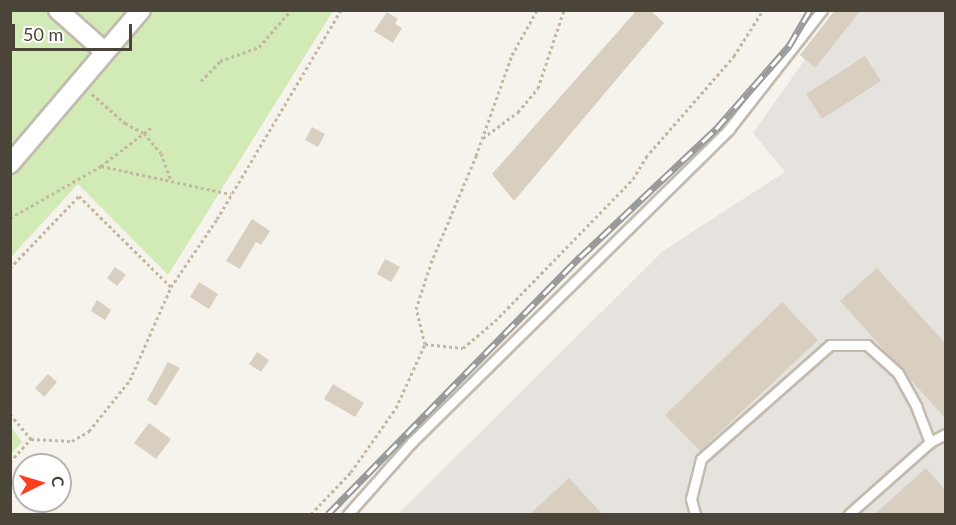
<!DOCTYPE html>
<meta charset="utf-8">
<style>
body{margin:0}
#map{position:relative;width:956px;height:525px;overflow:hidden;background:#f6f3ec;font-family:Lato,sans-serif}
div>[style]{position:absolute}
.industrial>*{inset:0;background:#e6e2dd}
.green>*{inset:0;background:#d2eab5}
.building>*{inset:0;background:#d8cfc1}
.path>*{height:3px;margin-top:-1.5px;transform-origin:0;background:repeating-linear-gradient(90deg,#c4b79f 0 3px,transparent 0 6px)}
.roads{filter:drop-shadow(2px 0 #c2bbae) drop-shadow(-2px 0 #c2bbae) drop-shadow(0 2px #c2bbae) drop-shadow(0 -2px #c2bbae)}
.lane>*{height:9px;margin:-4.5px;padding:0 4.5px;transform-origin:4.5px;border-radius:4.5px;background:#fff}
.street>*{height:18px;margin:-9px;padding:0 9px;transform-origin:9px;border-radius:9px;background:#fff}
.rail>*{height:7px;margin-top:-3.5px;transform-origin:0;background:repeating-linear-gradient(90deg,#fff 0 14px,#9a9a9a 0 28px);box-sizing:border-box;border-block:2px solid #9a9a9a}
span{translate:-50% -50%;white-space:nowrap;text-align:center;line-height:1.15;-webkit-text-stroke:4.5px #fff;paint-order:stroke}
.frame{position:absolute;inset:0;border:12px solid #4b4439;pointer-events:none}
.north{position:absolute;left:12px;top:453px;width:60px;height:60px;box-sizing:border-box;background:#fff;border:2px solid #b7b4b0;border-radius:50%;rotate:85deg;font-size:16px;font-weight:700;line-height:24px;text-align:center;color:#4b4439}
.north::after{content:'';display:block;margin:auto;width:21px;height:27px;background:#fc3f1d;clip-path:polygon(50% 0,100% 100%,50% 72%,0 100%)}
.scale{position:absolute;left:12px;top:24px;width:120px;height:27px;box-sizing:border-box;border:3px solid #4b4439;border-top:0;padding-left:8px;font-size:18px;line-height:21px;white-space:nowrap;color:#4b4439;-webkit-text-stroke:4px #fff;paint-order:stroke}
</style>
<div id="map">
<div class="industrial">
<div style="clip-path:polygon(839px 11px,945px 11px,945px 514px,398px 514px,663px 251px,785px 172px,753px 133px)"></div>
</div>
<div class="green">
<div style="clip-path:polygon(11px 11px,333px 11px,168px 275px,78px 184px,11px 257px)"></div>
<div style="clip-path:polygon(11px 427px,22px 442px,11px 454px,10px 454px)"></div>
</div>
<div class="building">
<div style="clip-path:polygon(637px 10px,650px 10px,664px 23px,514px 201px,492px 174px)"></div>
<div style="clip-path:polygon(835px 10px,861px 10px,815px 68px,800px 55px)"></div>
<div style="clip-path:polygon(387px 12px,398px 19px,395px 24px,402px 28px,393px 43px,374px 31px)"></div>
<div style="clip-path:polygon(865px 56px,881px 81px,822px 119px,806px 94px)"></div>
<div style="clip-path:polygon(312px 127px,325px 134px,318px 147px,305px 140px)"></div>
<div style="clip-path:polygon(252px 219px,270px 231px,261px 245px,256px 242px,240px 269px,226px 261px)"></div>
<div style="clip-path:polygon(385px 259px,400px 267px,391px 282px,377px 274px)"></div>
<div style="clip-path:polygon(115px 267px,126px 275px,117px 286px,107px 278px)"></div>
<div style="clip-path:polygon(877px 268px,945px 343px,945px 418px,840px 301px)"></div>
<div style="clip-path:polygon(199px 282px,218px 294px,209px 309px,190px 297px)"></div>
<div style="clip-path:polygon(97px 300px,111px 310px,105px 320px,91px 311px)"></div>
<div style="clip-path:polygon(782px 302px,818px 340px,700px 451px,665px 415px)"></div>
<div style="clip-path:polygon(257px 352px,269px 360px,261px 372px,249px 364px)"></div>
<div style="clip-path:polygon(168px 362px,180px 368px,156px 406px,147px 400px)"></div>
<div style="clip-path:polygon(48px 374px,57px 382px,44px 397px,35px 388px)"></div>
<div style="clip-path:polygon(333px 384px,364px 403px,355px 417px,324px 399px)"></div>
<div style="clip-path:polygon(149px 423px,171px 439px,156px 459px,134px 443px)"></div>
<div style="clip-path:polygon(926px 468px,945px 490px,945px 514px,875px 514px)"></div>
<div style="clip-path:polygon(569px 478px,602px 514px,530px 514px)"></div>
</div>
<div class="path">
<div style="left:201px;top:81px;width:28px;rotate:-46deg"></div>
<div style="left:220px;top:61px;width:41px;rotate:-19.7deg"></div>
<div style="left:259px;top:47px;width:49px;rotate:-49.1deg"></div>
<div style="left:92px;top:94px;width:44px;rotate:41.3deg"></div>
<div style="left:125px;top:123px;width:21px;rotate:28deg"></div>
<div style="left:144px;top:133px;width:26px;rotate:50deg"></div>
<div style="left:161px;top:153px;width:30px;rotate:70deg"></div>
<div style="left:483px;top:138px;width:44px;rotate:-36.6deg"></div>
<div style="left:518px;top:112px;width:31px;rotate:-50deg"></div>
<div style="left:538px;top:88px;width:82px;rotate:-71.6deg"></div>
<div style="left:101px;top:166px;width:133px;rotate:12.2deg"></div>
<div style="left:10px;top:218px;width:105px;rotate:-29.7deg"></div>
<div style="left:101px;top:166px;width:64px;rotate:-37.4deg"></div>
<div style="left:10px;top:268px;width:100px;rotate:-46.2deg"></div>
<div style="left:79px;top:196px;width:129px;rotate:44.7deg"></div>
<div style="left:425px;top:344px;width:36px;rotate:-104deg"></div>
<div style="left:416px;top:309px;width:48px;rotate:-71.9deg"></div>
<div style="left:431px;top:263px;width:116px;rotate:-67.2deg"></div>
<div style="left:476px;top:156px;width:107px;rotate:-70.4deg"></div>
<div style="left:512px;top:55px;width:51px;rotate:-60.9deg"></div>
<div style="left:10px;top:414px;width:33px;rotate:50deg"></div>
<div style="left:31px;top:439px;width:41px;rotate:2.8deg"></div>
<div style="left:72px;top:441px;width:20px;rotate:-30deg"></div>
<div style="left:89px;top:431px;width:65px;rotate:-51.2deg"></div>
<div style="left:130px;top:380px;width:102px;rotate:-66.2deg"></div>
<div style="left:171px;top:287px;width:82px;rotate:-55.9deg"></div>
<div style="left:217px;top:219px;width:243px;rotate:-59.3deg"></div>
<div style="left:10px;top:462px;width:31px;rotate:-48deg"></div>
<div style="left:311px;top:514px;width:58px;rotate:-46.4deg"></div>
<div style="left:351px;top:472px;width:78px;rotate:-54.9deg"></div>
<div style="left:396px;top:408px;width:70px;rotate:-65.6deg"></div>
<div style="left:425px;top:344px;width:38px;rotate:6deg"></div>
<div style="left:463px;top:348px;width:42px;rotate:-40.2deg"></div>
<div style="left:495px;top:321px;width:198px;rotate:-45.8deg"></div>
<div style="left:633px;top:179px;width:26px;rotate:-59deg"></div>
<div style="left:646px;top:157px;width:134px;rotate:-48.9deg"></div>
<div style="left:734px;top:56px;width:54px;rotate:-57.8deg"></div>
</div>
<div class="roads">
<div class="lane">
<div style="left:348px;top:514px;width:96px;rotate:-48.4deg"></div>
<div style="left:412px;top:442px;width:445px;rotate:-44.6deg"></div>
<div style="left:729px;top:129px;width:151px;rotate:-52deg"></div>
<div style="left:695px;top:514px;width:16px;rotate:-105deg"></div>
<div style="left:691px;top:499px;width:41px;rotate:-76deg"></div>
<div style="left:701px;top:459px;width:172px;rotate:-41.5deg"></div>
<div style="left:830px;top:345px;width:37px"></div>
<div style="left:867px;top:345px;width:42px;rotate:42.1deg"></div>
<div style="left:898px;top:373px;width:38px;rotate:61deg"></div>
<div style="left:916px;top:406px;width:39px;rotate:69deg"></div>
<div style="left:849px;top:514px;width:108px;rotate:-41.6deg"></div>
<div style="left:930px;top:442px;width:18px;rotate:-27deg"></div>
</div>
<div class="street">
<div style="left:58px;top:10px;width:62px;rotate:41.7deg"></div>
<div style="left:10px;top:164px;width:202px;rotate:-49.6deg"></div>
</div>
</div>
<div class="rail">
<div style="left:328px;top:514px;width:360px;rotate:-45.6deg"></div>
<div style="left:580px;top:257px;width:187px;rotate:-43.3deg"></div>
<div style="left:716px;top:129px;width:111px;rotate:-48.7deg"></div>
<div style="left:789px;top:46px;width:42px;rotate:-59.7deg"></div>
</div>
<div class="frame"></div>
<div class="north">С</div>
<div class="scale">50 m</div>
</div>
